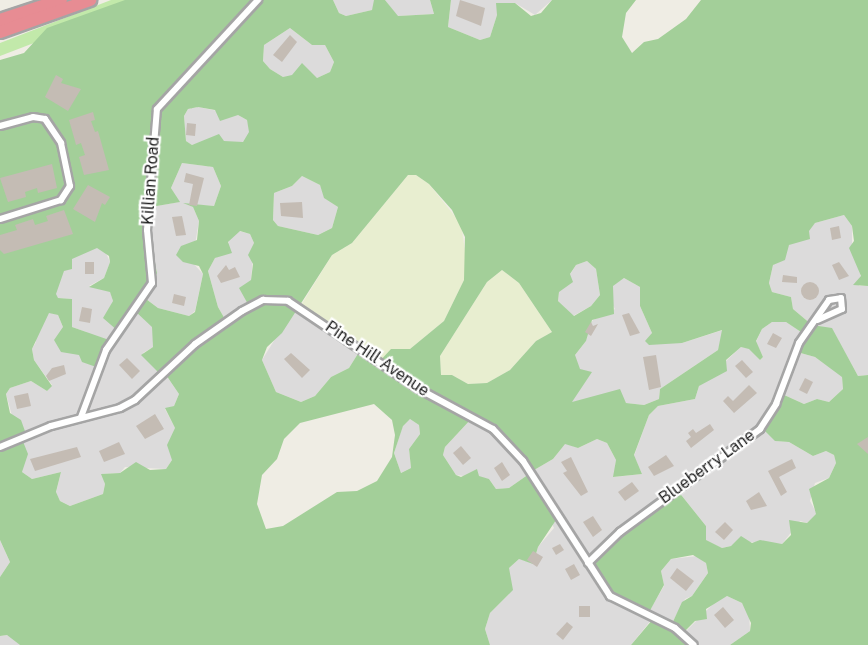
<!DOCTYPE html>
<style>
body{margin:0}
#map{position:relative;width:868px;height:645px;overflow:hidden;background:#efede4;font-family:"Public Sans",sans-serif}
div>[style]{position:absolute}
.residential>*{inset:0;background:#dcdbdb}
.farmland>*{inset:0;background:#e8eed0}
.grass>*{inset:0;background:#c2e9aa}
.forest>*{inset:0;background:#a3cf99}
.building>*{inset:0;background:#c4bcb4}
.round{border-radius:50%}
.roads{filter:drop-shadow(2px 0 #a5a5a5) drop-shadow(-2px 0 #a5a5a5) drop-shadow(0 2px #a5a5a5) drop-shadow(0 -2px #a5a5a5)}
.minor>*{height:6px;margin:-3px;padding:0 3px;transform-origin:3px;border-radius:3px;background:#fff}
.motorway>*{height:12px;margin:-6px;padding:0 6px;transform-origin:6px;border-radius:6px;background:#e78c93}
span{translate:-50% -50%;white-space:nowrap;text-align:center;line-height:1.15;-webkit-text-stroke:4.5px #fff;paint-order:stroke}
.street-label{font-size:16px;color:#1e1e1e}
</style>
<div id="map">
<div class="residential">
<div style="clip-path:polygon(333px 0,374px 0,375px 3px,372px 10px,346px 16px,339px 13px)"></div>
<div style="clip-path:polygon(385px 0,430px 0,434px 14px,397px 16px)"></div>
<div style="clip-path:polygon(451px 0,552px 0,535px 15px,515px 3px,497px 15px,490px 37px,480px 40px,448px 27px)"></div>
<div style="clip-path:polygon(290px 28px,312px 45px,325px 45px,334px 62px,330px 72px,317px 78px,310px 75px,283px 77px,270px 69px,263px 61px,264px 45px)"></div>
<div style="clip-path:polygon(198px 107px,238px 115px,247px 120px,250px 132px,243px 142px,232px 144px,216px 138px,192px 145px,186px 141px,184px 116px,188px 109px)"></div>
<div style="clip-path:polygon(182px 163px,213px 167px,221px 186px,214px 206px,186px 204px,193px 207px,199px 221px,192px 262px,203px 274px,195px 311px,189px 316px,158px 308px,146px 299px,157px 273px,148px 234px,151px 207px,179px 202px,171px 188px)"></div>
<div style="clip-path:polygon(302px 176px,320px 185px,325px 198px,338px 207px,332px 228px,318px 235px,278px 226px,273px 220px,274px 193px,292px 186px)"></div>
<div style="clip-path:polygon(844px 215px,852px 226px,852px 244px,861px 277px,859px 286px,868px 286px,868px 375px,858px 376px,832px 329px,812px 325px,793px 309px,791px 297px,772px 292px,769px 283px,773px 265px,789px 245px,815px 223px)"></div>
<div style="clip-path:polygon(239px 231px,250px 234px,254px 243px,249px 306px,226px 321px,218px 307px,208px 271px,215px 258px,225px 253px,231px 235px)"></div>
<div style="clip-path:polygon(96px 247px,105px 251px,110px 262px,104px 278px,89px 286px,110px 291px,113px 301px,110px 308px,136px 312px,153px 327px,153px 347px,143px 353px,164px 372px,179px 394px,174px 406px,165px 409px,175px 428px,172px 460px,166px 469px,125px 467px,120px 473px,102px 474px,105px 484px,103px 494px,70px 506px,60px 501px,56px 493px,61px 472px,32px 479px,22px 472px,24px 459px,6px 394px,10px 388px,31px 381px,47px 391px,52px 385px,34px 360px,32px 349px,36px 342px,33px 332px,45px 311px,58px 315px,63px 327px,89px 333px,72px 327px,72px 299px,57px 298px,52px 286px,72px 257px)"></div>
<div style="clip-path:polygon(587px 261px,596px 269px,600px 295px,591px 306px,573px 316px,558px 301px,559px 292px,576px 265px)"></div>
<div style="clip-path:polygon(624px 278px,640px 287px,640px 306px,652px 333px,649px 339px,682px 343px,723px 330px,718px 350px,660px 389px,659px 399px,644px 405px,626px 403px,622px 396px,565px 405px,575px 355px,586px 341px,587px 328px,593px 320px,615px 309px,611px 302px,613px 285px)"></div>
<div style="clip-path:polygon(295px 307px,359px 352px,349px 368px,331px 377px,315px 396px,301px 402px,276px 392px,262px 360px)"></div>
<div style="clip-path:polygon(772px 322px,786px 322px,801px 332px,805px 335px,797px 352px,815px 357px,842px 376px,843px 389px,829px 402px,817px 399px,804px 404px,782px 394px,775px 441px,789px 442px,813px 456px,826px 451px,834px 455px,836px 463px,829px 478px,815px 483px,810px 501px,817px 514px,807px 523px,800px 521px,782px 544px,748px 542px,722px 548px,706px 541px,706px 526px,678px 491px,647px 615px,664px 586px,661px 571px,671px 559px,697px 556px,706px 563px,708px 573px,692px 596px,685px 599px,670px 627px,652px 619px,631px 645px,490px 645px,485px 629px,490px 613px,509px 594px,509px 568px,519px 559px,533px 563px,538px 547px,554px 528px,529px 474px,509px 488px,496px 489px,489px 479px,456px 475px,443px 455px,445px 447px,472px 418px,508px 446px,529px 473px,553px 459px,565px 443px,578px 448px,597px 439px,607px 443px,616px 460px,614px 477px,642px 474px,634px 456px,649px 415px,658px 406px,695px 399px,699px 386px,741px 347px,749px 348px,760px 360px,763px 357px,756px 342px,762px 329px)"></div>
<div style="clip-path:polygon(410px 419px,419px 425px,420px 434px,409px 449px,411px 468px,401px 473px,394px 453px,403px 425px)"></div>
<div style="clip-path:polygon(0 540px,10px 562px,0 577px)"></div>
<div style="clip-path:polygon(727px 596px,742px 603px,749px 612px,750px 631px,730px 645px,692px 645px,682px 635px,717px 600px)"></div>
<div style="clip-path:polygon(7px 635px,16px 640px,20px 645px,0 645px,0 636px)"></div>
</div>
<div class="farmland">
<div style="clip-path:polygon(408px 175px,416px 175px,429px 184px,461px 224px,467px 264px,464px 280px,444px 321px,410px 349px,398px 350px,378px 363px,300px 307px,332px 255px,352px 243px)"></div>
<div style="clip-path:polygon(502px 270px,519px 283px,552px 332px,536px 341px,510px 370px,487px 383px,468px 384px,452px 375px,441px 376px,440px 356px,487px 282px)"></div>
</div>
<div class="grass">
<div style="clip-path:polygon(111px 0,146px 0,0 56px,0 43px)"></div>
</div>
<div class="forest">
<div style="clip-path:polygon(evenodd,125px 0,333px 0,339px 13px,346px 16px,372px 10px,374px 0,385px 0,398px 16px,434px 14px,430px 0,451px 0,448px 27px,480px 40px,490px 37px,497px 15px,496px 3px,515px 3px,531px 16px,541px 13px,552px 0,636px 0,626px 13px,622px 37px,632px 53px,644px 42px,658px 39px,686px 19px,701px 0,868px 0,868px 286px,853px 285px,861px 276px,849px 248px,854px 241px,852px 226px,844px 215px,815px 223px,809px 231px,810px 239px,789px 245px,785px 260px,773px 265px,769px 283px,772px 292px,791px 297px,793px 309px,812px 325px,832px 328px,858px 376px,868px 375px,868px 645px,730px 645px,750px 631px,751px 623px,742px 603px,727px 596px,706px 609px,707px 619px,695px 621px,682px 634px,692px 645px,631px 645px,653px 619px,671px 626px,682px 602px,692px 596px,708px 573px,706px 563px,693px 555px,671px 559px,661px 571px,664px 585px,647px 616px,609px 595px,588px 566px,619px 533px,678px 491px,706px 526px,706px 540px,722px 548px,731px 546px,741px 536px,752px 543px,760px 540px,782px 544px,791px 535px,789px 520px,807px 523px,816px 514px,809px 489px,829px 478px,836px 463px,834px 455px,826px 451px,813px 456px,789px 442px,775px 441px,762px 428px,782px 394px,804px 404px,817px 399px,829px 402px,843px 389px,842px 377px,815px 357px,797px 352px,805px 335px,801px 332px,786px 322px,772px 322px,762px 329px,756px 341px,763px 357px,760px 360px,749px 349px,741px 347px,726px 360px,727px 371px,699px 386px,695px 399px,658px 406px,649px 415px,634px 455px,642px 474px,613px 477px,616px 460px,607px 443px,597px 439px,578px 448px,565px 444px,553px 459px,529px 473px,508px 446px,472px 418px,445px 447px,443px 455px,456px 475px,461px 477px,477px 469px,479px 476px,489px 479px,496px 489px,509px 488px,529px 474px,558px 517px,538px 547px,533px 564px,519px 559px,509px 568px,513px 590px,490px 613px,485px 629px,490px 645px,20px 645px,7px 635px,0 636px,0 577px,10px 562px,0 540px,0 60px,24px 53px,47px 28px,125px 0,290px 28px,312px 45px,325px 45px,334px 62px,330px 72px,317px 78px,302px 63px,292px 75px,283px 77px,270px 69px,263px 61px,264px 45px,290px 28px,125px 0,198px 107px,215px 110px,220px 121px,238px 115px,247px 120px,249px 132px,243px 142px,224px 141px,219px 134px,192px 145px,186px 141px,184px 116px,188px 109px,198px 107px,125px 0,182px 163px,213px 167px,221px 186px,214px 206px,183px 203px,193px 207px,199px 221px,197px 240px,181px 246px,176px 255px,183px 262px,199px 266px,203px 274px,195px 312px,189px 316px,158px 308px,146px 299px,157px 273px,148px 228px,151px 207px,180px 202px,171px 188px,182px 163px,125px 0,408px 175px,416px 175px,429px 184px,452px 210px,465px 237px,464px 280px,444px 321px,410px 349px,391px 349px,378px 363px,359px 352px,349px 368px,331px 377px,315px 396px,301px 402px,276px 392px,262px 360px,267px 347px,282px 333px,332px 255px,352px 243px,408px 175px,125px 0,302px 176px,320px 185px,324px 198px,338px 207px,332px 228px,318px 235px,278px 226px,273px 220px,274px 193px,292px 186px,302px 176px,125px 0,240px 231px,250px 234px,254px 243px,248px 255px,253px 264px,251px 280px,239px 288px,249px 306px,226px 321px,218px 307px,208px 271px,215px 258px,232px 253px,228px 242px,240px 231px,125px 0,97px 248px,109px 256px,110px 262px,104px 278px,89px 287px,110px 292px,113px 301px,103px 318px,118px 331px,136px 312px,152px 327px,153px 347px,141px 355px,160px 374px,164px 372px,179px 394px,174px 406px,165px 408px,175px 428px,167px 445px,172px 460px,166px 469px,150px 470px,136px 462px,120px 473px,101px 474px,105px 484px,103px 494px,70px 506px,60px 501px,56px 492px,61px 472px,32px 479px,22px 472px,28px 454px,22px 439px,26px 434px,21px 420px,10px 413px,6px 394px,10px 388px,31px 381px,47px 391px,52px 386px,34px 360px,32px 349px,49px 313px,58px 315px,63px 327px,54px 340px,61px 352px,79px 355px,82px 362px,99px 368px,112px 341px,72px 327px,72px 299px,58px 298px,56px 294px,64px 271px,72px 269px,72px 259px,97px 248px,125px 0,587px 261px,596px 269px,600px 295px,591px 306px,574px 316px,558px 301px,559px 292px,573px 282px,570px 274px,576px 265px,587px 261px,125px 0,502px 270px,519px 283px,552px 332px,536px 341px,510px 370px,487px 383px,468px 384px,452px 375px,441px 375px,440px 356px,487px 282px,502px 270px,125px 0,624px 278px,640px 287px,640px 306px,652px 333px,645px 341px,649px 345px,682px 343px,722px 330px,718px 350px,660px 389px,659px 399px,644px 405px,626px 403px,620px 389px,572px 402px,592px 372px,580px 369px,575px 355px,586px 341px,592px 320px,614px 314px,613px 286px,624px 278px,125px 0,374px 404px,392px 420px,395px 435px,392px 457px,377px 481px,357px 491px,337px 492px,283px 526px,266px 529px,257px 504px,262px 475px,277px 459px,284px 439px,300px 423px,374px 404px,125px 0,410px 419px,419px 425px,420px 434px,409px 449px,411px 468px,401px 473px,394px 453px,403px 426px,410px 419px)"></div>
</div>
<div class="building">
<div style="clip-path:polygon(460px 0,485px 8px,481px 26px,456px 16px)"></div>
<div style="clip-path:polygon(290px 35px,297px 42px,282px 62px,273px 55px)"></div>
<div style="clip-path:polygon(56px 75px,63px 79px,61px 83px,81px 89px,68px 111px,45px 97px)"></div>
<div style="clip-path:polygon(93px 112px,95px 120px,91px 121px,95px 132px,98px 131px,109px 170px,84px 175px,79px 157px,85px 155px,81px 143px,76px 145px,75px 141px,69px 120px)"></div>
<div style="clip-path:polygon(187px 123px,196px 124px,195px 136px,186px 135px)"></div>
<div style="clip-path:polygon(52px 164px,57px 188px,38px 193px,37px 188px,25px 192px,26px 197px,8px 202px,0 178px)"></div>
<div style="clip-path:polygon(186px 173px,204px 178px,197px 206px,189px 205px,193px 184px,184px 182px)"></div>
<div style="clip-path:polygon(88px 185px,110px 197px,105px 205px,102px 203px,95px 222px,73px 209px)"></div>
<div style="clip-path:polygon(302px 202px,303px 218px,281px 216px,280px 203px)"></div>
<div style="clip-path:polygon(64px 210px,73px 234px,4px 254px,0 250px,0 235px,17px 230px,15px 225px,33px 219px,35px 225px,48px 221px,46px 216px)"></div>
<div style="clip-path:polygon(182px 216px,186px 235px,176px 236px,172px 217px)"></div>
<div style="clip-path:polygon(839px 226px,841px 238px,832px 240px,830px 228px)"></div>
<div style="clip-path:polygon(85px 262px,94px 262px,94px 274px,85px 274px)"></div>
<div style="clip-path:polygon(839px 262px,849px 276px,839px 280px,832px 265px)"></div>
<div style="clip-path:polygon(226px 265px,229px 270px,235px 267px,240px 277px,221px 283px,217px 276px)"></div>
<div style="clip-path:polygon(783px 275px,797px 277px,797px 283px,782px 282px)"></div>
<div class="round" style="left:801px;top:282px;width:18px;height:18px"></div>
<div style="clip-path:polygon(174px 294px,186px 297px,184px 306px,172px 303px)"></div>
<div style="clip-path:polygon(82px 307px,92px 309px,90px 323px,79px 321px)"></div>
<div style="clip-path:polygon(629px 313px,640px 333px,630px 336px,622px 315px)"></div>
<div style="clip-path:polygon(591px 322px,593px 326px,598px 324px,591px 336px,585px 332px)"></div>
<div style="clip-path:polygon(773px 333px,782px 338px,776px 348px,767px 344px)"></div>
<div style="clip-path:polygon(291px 353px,310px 370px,302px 378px,284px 359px)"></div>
<div style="clip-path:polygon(656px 355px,661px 387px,649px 390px,643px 357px)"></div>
<div style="clip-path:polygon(127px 358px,140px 371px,132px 379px,119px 365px)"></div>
<div style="clip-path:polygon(742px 360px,753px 372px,746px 378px,735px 366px)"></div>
<div style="clip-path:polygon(64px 365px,66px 374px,49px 381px,46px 376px,52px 368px)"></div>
<div style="clip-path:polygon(805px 378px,813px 382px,807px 394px,799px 390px)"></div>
<div style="clip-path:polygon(749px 385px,757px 393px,734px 413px,723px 401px,728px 396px,733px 401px)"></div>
<div style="clip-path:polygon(28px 393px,31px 406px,17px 409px,14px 396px)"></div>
<div style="clip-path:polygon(155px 414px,164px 429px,145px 439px,136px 426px)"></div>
<div style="clip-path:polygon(710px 424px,714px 430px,691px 448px,686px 441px,691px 437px,688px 433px,693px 429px,696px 433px)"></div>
<div style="clip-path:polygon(868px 437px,868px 454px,857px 444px)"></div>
<div style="clip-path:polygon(119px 442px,125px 454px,104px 462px,99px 451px)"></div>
<div style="clip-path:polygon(461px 446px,471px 458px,463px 465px,453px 453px)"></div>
<div style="clip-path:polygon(77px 447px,81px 457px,35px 471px,30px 459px)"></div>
<div style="clip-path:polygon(666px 455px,674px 466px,654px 476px,648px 467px)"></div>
<div style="clip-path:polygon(571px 457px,588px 492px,581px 496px,563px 473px,567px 471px,561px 462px)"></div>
<div style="clip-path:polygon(792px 459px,796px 468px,779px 477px,787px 492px,781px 496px,768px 471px)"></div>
<div style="clip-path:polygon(502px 462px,510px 475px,502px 481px,494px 468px)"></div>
<div style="clip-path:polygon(632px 482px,639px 491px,625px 501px,618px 492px)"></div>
<div style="clip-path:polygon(759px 492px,767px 506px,751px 510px,746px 501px)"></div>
<div style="clip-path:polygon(593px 516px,602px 530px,593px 537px,583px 522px)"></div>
<div style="clip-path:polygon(725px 522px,733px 530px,724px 540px,715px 532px)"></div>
<div style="clip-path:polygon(560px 544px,564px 550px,556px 555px,552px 548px)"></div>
<div style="clip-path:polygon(533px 551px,543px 557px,537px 567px,527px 560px)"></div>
<div style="clip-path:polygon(574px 564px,580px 575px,571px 580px,565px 569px)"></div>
<div style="clip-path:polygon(677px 568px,694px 581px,686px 591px,670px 578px)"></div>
<div style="clip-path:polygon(579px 606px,590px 606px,590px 617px,579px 617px)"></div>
<div style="clip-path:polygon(723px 607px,734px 620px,725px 628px,714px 615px)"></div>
<div style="clip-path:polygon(567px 622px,573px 627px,563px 640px,556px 634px)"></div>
</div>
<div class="roads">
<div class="minor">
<div style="left:0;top:126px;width:34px;rotate:-15deg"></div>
<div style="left:33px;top:117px;width:12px;rotate:9deg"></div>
<div style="left:45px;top:119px;width:29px;rotate:56deg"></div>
<div style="left:61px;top:143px;width:44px;rotate:78.2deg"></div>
<div style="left:70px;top:186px;width:17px;rotate:123deg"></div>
<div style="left:61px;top:200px;width:64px;rotate:162.7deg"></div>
<div style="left:81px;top:417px;width:72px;rotate:-69.5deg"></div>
<div style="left:106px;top:350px;width:81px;rotate:-55.5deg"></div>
<div style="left:152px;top:283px;width:53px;rotate:-95.4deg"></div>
<div style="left:147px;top:230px;width:121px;rotate:-85.3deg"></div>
<div style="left:157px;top:109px;width:149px;rotate:-47.2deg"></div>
<div style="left:0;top:447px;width:55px;rotate:-22.4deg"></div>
<div style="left:51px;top:426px;width:71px;rotate:-14.6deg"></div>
<div style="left:120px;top:408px;width:17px;rotate:-28deg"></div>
<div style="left:135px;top:400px;width:82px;rotate:-43deg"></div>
<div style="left:195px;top:344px;width:57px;rotate:-35.1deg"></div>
<div style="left:242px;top:311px;width:24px;rotate:-28deg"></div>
<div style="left:263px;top:300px;width:25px;rotate:2deg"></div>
<div style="left:288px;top:301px;width:156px;rotate:34deg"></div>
<div style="left:417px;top:388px;width:86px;rotate:28.3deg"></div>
<div style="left:493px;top:429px;width:44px;rotate:46.8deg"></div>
<div style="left:523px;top:461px;width:161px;rotate:57.2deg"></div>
<div style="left:610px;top:596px;width:72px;rotate:26.2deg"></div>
<div style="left:675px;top:628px;width:25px;rotate:42deg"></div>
<div style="left:588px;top:563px;width:45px;rotate:-44.1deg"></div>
<div style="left:620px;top:532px;width:174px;rotate:-36.3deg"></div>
<div style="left:760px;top:429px;width:30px;rotate:-57deg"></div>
<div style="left:776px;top:404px;width:65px;rotate:-69.3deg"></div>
<div style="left:799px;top:343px;width:52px;rotate:-55.1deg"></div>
<div style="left:829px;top:300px;width:12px;rotate:-9deg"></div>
<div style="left:841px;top:298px;width:11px;rotate:85deg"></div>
<div style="left:842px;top:309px;width:27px;rotate:156deg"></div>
</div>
<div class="motorway">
<div style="left:0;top:20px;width:64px;rotate:-18.2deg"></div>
<div style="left:0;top:32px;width:96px;rotate:-19.6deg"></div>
</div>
</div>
<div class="street-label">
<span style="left:151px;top:181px;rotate:-86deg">Killian Road</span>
<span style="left:377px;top:359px;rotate:34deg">Pine Hill Avenue</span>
<span style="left:707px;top:467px;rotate:-36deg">Blueberry Lane</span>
</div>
</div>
